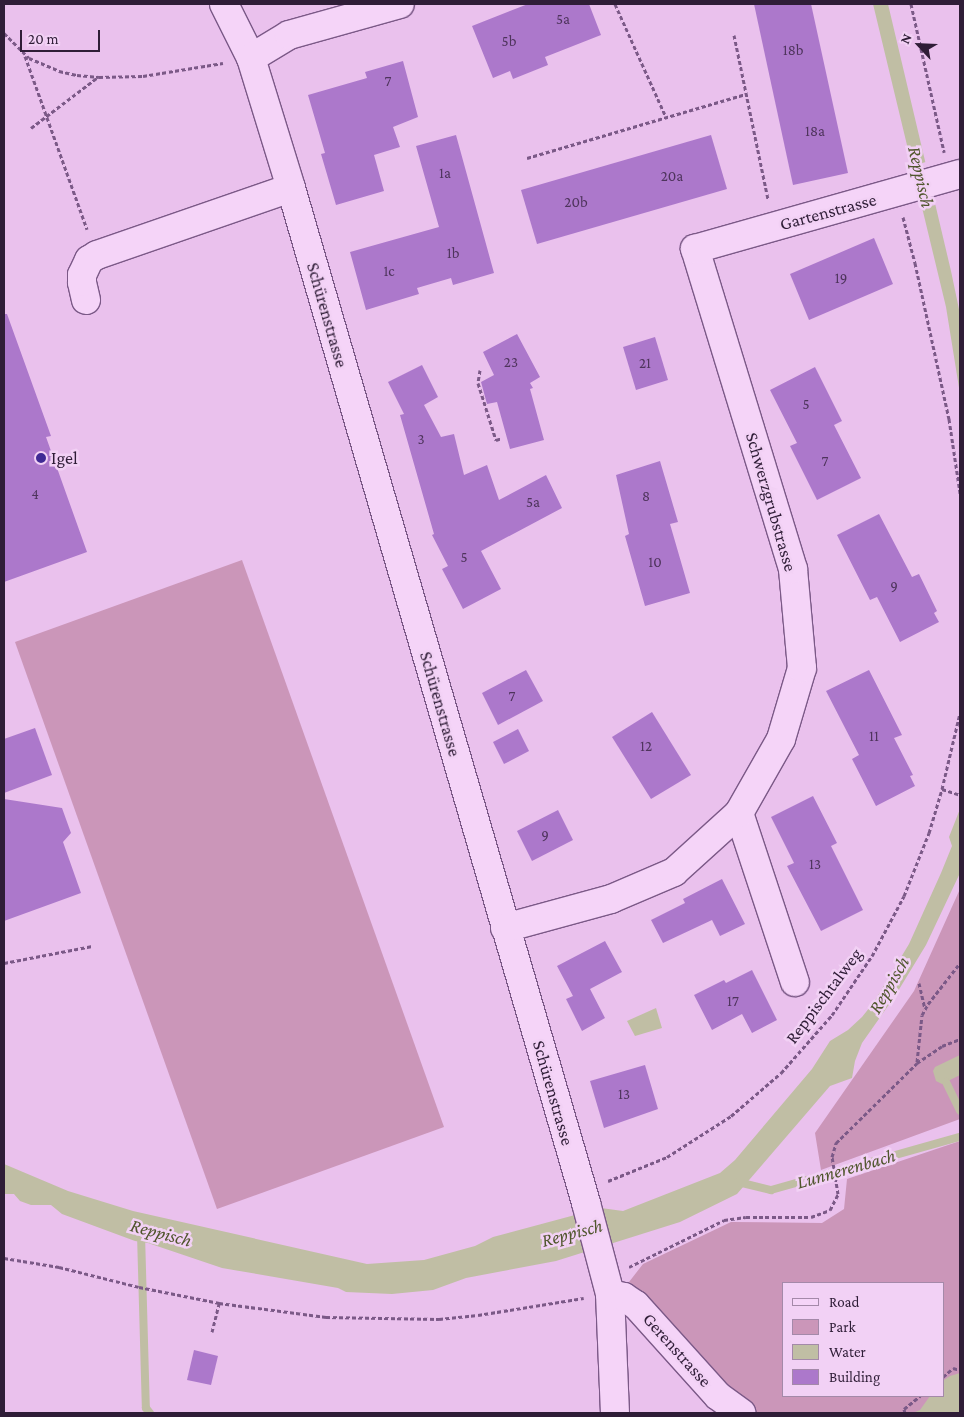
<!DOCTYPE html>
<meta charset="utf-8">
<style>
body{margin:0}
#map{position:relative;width:964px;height:1417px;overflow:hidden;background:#eac1ed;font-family:"Crimson Pro",serif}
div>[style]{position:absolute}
.green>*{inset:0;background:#cb96b9}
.water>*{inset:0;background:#c0bea4}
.pier>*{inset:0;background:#eac1ed}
.stream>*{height:8px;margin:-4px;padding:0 4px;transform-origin:4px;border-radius:4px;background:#c0bea4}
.building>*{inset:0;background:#ac78cb}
.path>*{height:3px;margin-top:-1.5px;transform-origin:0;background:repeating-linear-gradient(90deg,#7b5987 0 4px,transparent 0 6.5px)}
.roads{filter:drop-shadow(1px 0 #7b5987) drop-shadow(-1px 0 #7b5987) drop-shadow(0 1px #7b5987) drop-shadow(0 -1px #7b5987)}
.minor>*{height:28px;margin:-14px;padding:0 14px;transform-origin:14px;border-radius:14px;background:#f5d4f8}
.dots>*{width:14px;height:14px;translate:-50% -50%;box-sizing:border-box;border:2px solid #f2d1f5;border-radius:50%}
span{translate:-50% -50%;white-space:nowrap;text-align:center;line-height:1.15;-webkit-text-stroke:5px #f2d1f5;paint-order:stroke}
.number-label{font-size:15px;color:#4e345c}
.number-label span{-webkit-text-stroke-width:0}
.street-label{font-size:18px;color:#2f1d37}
.poi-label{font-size:18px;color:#2f1d37}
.left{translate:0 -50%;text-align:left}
.water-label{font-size:19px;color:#50562d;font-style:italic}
.frame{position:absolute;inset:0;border:5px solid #2f1d37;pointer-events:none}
.legend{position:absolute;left:782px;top:1282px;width:162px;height:115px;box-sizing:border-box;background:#f2d1f5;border:1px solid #a489a9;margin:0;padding:6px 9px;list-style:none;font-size:15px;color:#2f1d37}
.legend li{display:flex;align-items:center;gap:10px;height:25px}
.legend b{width:25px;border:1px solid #a489a9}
.north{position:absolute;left:894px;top:20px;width:50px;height:50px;-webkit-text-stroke:4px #f2d1f5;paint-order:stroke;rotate:295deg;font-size:14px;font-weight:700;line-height:20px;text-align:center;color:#2f1d37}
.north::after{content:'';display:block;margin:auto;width:18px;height:22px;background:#2f1d37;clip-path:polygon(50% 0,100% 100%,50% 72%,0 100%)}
.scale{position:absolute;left:20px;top:30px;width:80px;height:22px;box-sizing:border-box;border:2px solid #2f1d37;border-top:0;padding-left:6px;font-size:15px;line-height:18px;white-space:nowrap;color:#2f1d37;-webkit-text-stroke:4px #f2d1f5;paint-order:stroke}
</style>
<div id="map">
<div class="green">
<div style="clip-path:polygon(242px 560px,444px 1127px,217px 1209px,15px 642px)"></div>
<div style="clip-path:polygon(960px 889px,960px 1119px,821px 1170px,815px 1133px,914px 991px)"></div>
<div style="clip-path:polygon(evenodd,960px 1141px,960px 1413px,758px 1413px,691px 1358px,629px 1282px,643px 1264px,731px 1222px,822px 1223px,844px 1209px,847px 1179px,960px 1141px,783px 1283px,943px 1283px,943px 1396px,783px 1396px,783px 1283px)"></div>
</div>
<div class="water">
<div style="clip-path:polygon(873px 4px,888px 4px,951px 271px,960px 314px,960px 394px,946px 307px)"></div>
<div style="clip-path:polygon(960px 809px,960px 873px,926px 945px,895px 996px,862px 1043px,855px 1061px,852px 1078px,830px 1086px,737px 1194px,680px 1222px,556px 1261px,466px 1278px,433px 1290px,392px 1294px,346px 1292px,338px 1288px,222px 1268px,148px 1243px,135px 1241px,62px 1214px,51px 1205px,31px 1205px,20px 1201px,14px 1194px,4px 1194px,4px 1164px,68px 1191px,133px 1211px,367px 1264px,424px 1260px,475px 1246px,493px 1237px,601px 1208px,623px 1211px,720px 1173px,735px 1160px,812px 1069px,830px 1041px,848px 1030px,862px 1017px,874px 1002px,909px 944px,941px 873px,952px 846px,949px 837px)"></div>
<div style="clip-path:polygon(656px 1008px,662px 1028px,635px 1036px,627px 1021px)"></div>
<div style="clip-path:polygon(960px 1055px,960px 1075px,942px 1084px,936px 1081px,933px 1071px,935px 1067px)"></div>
<div style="clip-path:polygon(960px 1373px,960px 1413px,913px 1413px,920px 1410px,930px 1396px,943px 1396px,944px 1380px,950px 1376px)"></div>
</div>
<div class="pier">
<div style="clip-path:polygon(929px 161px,939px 204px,920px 209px,909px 167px)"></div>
</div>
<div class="stream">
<div style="left:946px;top:1082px;width:32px;rotate:64deg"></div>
<div style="left:738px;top:1182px;width:34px;rotate:14deg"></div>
<div style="left:771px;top:1190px;width:196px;rotate:-15.7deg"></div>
<div style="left:141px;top:1234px;width:174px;rotate:88.4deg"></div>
<div style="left:146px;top:1408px;width:6px;rotate:51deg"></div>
</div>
<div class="building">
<div style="clip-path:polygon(528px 4px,589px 4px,601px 35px,545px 57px,548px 65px,513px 79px,510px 71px,493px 78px,472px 26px)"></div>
<div style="clip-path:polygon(754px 4px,811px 4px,848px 173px,793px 185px)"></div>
<div style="clip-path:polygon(403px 61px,418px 117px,393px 127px,400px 147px,374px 155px,384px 191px,336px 205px,321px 154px,325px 153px,308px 95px,367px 78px,365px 72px)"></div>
<div style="clip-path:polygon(456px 135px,494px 273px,453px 285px,451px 278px,417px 288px,419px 294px,366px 310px,350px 252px,439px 227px,416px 146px)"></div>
<div style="clip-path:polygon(711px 135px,727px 189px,537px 244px,521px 190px)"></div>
<div style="clip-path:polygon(874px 238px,893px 284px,809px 320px,790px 274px)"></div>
<div style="clip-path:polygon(4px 314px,7px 314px,51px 436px,46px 437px,87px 552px,4px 582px)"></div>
<div style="clip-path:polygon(517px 334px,540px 377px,530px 383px,533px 388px,530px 389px,544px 440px,510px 449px,497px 402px,487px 404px,481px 382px,494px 375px,483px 352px)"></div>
<div style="clip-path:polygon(655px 337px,668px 380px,636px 390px,623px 347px)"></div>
<div style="clip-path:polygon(422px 365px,438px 397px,424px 405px,441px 437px,454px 434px,464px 475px,487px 465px,499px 500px,546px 475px,562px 508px,481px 551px,501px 589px,463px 609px,442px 569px,448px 566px,432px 535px,434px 534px,400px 415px,404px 414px,388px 382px)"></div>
<div style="clip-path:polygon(815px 367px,842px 421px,834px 425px,861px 478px,817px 500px,790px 446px,797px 443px,770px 390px)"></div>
<div style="clip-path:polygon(660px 461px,678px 522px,670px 524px,690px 593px,645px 606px,625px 536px,629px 534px,616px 475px)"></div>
<div style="clip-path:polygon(879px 514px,912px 577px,919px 574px,937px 611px,934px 613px,939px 622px,900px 642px,877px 597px,870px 600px,837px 535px)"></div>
<div style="clip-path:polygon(526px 670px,543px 701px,498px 725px,482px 693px)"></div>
<div style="clip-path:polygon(869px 670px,902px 735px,894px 738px,913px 775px,910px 776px,915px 786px,876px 806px,852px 759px,859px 755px,826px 691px)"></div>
<div style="clip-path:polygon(652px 712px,691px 775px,651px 799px,612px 737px)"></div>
<div style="clip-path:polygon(35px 728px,52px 775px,4px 793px,4px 739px)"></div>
<div style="clip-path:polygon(518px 729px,529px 751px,504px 764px,493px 742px)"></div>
<div style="clip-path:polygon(813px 796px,837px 843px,831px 846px,863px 910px,821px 931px,787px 866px,794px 863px,771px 817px)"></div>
<div style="clip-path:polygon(4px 799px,62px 808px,71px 833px,63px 842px,81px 893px,4px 921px)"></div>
<div style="clip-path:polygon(558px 810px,573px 840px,532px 861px,517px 831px)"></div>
<div style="clip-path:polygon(722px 879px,745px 924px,720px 936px,712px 920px,663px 943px,651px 920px,685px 903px,683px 899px)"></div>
<div style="clip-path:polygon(605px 941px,622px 972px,590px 989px,605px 1018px,582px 1031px,566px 999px,573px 996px,557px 966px)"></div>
<div style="clip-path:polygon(752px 970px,777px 1020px,752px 1033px,742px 1014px,712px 1030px,694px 995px,724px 980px,726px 983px)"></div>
<div style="clip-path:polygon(645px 1065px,658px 1109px,604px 1128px,590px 1081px)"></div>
<div style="clip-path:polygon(194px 1350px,218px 1356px,211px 1385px,187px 1380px)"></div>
</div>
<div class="path">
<div style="left:615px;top:4px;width:124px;rotate:65.7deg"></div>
<div style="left:911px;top:4px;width:152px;rotate:77.4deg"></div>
<div style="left:4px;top:33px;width:35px;rotate:45deg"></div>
<div style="left:29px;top:58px;width:33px;rotate:23deg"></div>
<div style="left:59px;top:71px;width:18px;rotate:13deg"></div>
<div style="left:77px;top:75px;width:22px;rotate:5deg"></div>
<div style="left:99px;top:77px;width:44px;rotate:-1.3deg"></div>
<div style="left:143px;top:76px;width:81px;rotate:-9.2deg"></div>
<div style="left:734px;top:35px;width:167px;rotate:78.3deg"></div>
<div style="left:25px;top:56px;width:184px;rotate:70.3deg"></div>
<div style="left:31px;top:128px;width:84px;rotate:-37.3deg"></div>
<div style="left:527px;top:158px;width:228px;rotate:-16.3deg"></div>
<div style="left:903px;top:217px;width:48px;rotate:75.4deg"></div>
<div style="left:915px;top:263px;width:160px;rotate:77.7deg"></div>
<div style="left:949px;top:419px;width:75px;rotate:81.5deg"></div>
<div style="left:480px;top:370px;width:13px;rotate:99deg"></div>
<div style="left:478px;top:383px;width:60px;rotate:72.5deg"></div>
<div style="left:496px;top:440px;width:6px;rotate:-18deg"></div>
<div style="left:942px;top:789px;width:19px;rotate:18deg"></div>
<div style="left:4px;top:963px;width:90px;rotate:-10.9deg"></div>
<div style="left:919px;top:983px;width:26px;rotate:77deg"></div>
<div style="left:917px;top:1062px;width:47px;rotate:-83.9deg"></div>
<div style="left:922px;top:1015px;width:13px;rotate:-61deg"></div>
<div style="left:928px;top:1004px;width:52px;rotate:-52deg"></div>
<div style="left:608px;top:1181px;width:64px;rotate:-22.1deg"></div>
<div style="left:667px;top:1157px;width:76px;rotate:-32.6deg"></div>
<div style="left:731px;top:1116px;width:66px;rotate:-40.7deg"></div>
<div style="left:781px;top:1073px;width:77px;rotate:-48.7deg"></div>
<div style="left:832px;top:1015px;width:71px;rotate:-55.9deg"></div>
<div style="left:872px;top:956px;width:68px;rotate:-61.9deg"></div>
<div style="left:904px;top:896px;width:68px;rotate:-68.4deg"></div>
<div style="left:929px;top:833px;width:46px;rotate:-73.5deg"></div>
<div style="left:942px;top:789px;width:78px;rotate:-76.7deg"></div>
<div style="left:4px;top:1258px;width:56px;rotate:9.3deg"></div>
<div style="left:59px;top:1267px;width:82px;rotate:14deg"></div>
<div style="left:139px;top:1287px;width:82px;rotate:11.3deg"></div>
<div style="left:219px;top:1303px;width:108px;rotate:7.5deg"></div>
<div style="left:326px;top:1317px;width:113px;rotate:1deg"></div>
<div style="left:439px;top:1319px;width:39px;rotate:-6deg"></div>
<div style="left:478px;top:1315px;width:107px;rotate:-9.1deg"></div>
<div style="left:629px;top:1267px;width:106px;rotate:-26.3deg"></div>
<div style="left:724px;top:1220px;width:22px;rotate:-8deg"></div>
<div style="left:746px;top:1217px;width:65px"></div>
<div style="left:811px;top:1217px;width:20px;rotate:-20deg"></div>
<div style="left:830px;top:1210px;width:18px;rotate:-63deg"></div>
<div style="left:838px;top:1194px;width:37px;rotate:-99deg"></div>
<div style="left:832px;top:1157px;width:15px;rotate:-74deg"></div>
<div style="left:836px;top:1143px;width:114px;rotate:-44.6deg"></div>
<div style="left:917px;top:1063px;width:30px;rotate:-34deg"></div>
<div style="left:942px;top:1046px;width:19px;rotate:-21deg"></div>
<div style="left:212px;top:1332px;width:30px;rotate:-76deg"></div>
<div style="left:943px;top:1377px;width:13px;rotate:-42deg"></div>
<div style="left:953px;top:1368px;width:7px;rotate:16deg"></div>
<div style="left:905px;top:1413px;width:4px;rotate:-104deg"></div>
<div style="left:904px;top:1409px;width:21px;rotate:-39deg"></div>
</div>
<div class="roads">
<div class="minor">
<div style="left:224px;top:4px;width:60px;rotate:63.4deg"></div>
<div style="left:251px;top:58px;width:136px;rotate:72.9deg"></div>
<div style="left:291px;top:188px;width:1057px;rotate:73.79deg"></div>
<div style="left:586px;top:1203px;width:94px;rotate:75.2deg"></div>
<div style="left:610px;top:1294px;width:119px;rotate:87.6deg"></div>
<div style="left:251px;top:58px;width:44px;rotate:-31.2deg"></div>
<div style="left:289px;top:35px;width:115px;rotate:-15.6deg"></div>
<div style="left:86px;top:300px;width:18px;rotate:-103deg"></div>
<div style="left:82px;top:282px;width:7px;rotate:-90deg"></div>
<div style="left:82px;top:275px;width:17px;rotate:-65deg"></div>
<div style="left:89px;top:260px;width:9px;rotate:-32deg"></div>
<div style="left:97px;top:255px;width:205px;rotate:-19.1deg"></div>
<div style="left:739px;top:813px;width:178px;rotate:71.7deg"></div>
<div style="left:505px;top:928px;width:110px;rotate:-15.3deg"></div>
<div style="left:611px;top:899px;width:69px;rotate:-23.2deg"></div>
<div style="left:674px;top:872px;width:88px;rotate:-42.2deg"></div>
<div style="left:739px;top:813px;width:85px;rotate:-60.4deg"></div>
<div style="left:781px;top:739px;width:74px;rotate:-73.5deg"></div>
<div style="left:802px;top:668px;width:99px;rotate:-95.2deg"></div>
<div style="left:793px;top:569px;width:335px;rotate:-107deg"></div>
<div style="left:695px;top:249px;width:275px;rotate:-15.8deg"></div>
<div style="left:610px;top:1294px;width:14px;rotate:12deg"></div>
<div style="left:624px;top:1297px;width:14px;rotate:34deg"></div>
<div style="left:636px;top:1305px;width:122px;rotate:48deg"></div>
<div style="left:718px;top:1396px;width:29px;rotate:36deg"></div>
</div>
</div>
<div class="dots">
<div style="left:41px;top:458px;background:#402a95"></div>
</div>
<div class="number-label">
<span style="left:563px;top:20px">5a</span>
<span style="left:509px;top:42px">5b</span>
<span style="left:793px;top:51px">18b</span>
<span style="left:388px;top:82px">7</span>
<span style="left:815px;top:132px">18a</span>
<span style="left:445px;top:174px">1a</span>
<span style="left:672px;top:177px">20a</span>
<span style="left:576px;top:203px">20b</span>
<span style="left:453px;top:254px">1b</span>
<span style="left:389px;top:272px">1c</span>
<span style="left:841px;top:279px">19</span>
<span style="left:511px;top:363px">23</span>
<span style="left:645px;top:364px">21</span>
<span style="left:806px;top:405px">5</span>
<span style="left:421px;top:440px">3</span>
<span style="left:825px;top:462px">7</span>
<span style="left:35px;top:495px">4</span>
<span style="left:646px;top:497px">8</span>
<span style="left:533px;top:503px">5a</span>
<span style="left:464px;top:558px">5</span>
<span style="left:655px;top:563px">10</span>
<span style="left:894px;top:587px">9</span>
<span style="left:512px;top:697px">7</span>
<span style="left:874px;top:737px">11</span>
<span style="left:646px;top:747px">12</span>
<span style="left:545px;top:836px">9</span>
<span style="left:815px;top:865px">13</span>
<span style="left:733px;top:1002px">17</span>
<span style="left:624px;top:1095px">13</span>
</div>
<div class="street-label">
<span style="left:828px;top:212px;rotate:-15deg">Gartenstrasse</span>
<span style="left:327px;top:315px;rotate:74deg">Schürenstrasse</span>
<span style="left:771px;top:502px;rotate:74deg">Schwerzgrubstrasse</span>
<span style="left:440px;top:704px;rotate:74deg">Schürenstrasse</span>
<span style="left:824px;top:996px;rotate:-53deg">Reppischtalweg</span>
<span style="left:553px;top:1093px;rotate:74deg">Schürenstrasse</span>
<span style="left:677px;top:1350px;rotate:48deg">Gerenstrasse</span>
</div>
<div class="poi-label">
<span class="left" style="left:51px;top:458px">Igel</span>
</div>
<div class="water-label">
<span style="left:921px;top:177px;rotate:77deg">Reppisch</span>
<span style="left:889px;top:985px;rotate:-60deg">Reppisch</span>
<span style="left:846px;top:1169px;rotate:-16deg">Lunnerenbach</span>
<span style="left:161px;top:1233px;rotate:15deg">Reppisch</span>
<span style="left:572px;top:1233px;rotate:-15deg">Reppisch</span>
</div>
<div class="frame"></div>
<ul class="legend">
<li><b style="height:6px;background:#f5d4f8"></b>Road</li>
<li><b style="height:14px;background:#cb96b9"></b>Park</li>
<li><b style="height:14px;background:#c0bea4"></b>Water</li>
<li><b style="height:14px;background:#ac78cb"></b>Building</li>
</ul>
<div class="north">N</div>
<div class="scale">20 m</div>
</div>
